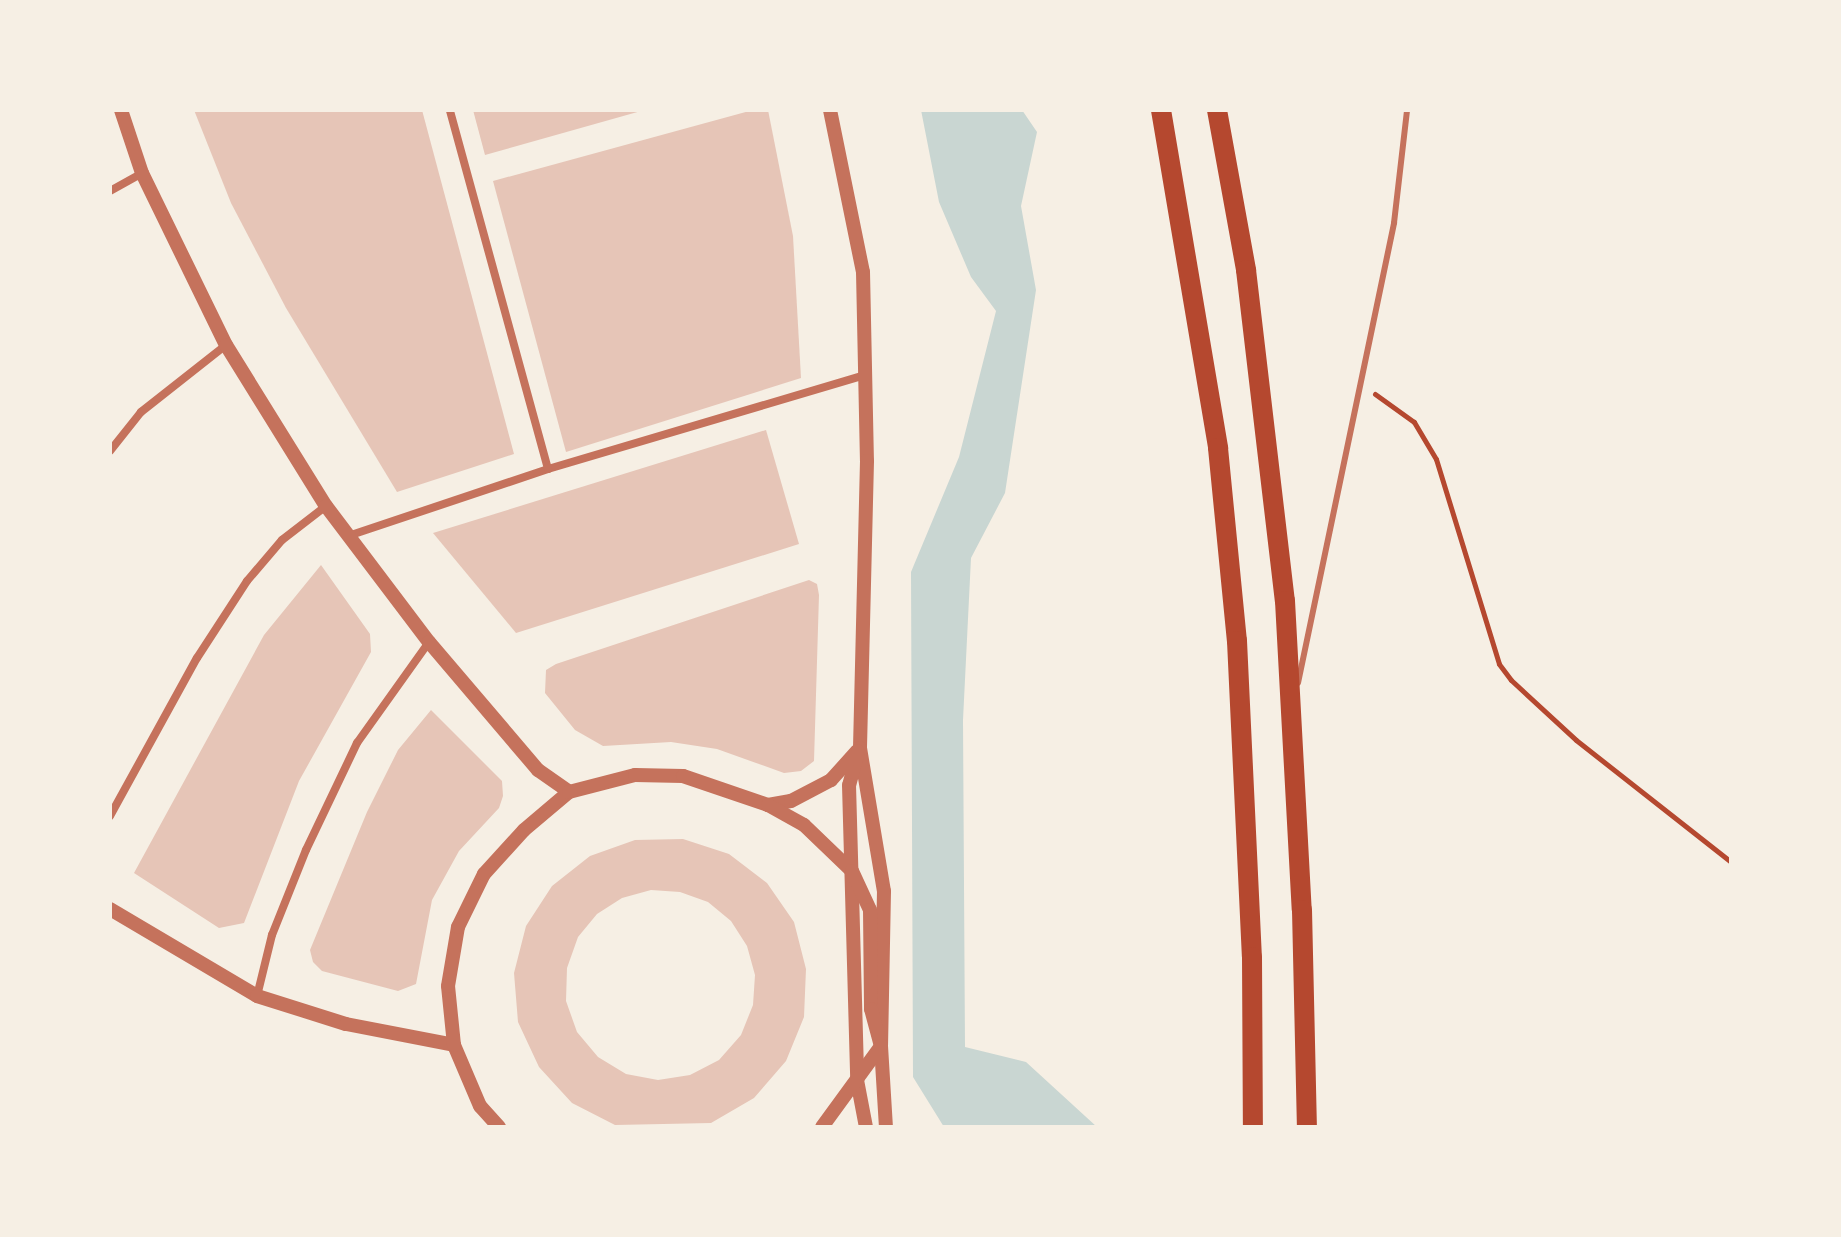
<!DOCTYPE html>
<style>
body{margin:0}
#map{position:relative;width:1841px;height:1237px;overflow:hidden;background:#f6efe4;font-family:Helvetica,sans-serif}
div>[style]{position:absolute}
.water>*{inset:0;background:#c9d6d2}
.building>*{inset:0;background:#e6c5b7}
.path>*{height:5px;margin:-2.5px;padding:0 2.5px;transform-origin:2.5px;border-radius:2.5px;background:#b5482f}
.service>*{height:6px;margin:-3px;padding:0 3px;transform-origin:3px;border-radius:3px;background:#c5725c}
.minor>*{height:8px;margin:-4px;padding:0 4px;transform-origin:4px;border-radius:4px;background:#c5725c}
.tertiary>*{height:14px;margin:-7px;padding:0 7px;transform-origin:7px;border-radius:7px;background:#c5725c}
.primary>*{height:20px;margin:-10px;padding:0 10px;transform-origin:10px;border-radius:10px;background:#b5482f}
span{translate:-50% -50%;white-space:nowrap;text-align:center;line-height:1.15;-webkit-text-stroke:8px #f6efe4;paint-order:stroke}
.frame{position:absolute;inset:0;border:112px solid #f6efe4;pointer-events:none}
</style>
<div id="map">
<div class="water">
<div style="clip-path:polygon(921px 110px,1022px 110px,1037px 132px,1021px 206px,1036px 290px,1005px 493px,971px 558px,963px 720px,965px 1047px,1026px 1062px,1097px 1127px,944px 1127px,913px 1077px,911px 572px,959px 457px,996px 311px,971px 277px,939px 202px)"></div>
</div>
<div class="building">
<div style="clip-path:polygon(194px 110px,422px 110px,514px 454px,397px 492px,286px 308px,231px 203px)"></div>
<div style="clip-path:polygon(473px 110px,641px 110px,641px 111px,485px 155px)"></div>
<div style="clip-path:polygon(753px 110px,768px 110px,793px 236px,801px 378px,566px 452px,493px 181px)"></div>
<div style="clip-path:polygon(766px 430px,799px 544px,516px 633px,433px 533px)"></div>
<div style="clip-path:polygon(321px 565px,370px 634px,371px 652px,299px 781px,244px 923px,219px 928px,134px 873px,264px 635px)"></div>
<div style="clip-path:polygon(809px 580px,817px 584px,819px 595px,814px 761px,801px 771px,784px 773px,717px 749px,671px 742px,603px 746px,575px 730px,545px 693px,546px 670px,556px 664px)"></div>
<div style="clip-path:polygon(431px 710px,502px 781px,503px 796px,499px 808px,459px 851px,432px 900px,416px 984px,398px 991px,322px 971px,313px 962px,310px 950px,367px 812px,398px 750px)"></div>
<div style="clip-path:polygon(evenodd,683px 839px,729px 854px,767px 883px,794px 922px,806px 969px,804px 1017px,786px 1061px,754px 1098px,711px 1123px,615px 1125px,572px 1103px,539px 1067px,518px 1022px,514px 973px,526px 926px,552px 886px,590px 856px,635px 840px,683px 839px,651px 890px,680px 892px,708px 902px,731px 921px,747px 946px,755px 975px,753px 1005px,741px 1035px,719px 1060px,690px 1075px,658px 1080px,626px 1074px,598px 1057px,577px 1032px,566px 1001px,567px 968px,578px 937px,597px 914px,622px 898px,651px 890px)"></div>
</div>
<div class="path">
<div style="left:1375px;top:394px;width:48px;rotate:35.7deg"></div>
<div style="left:1414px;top:422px;width:43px;rotate:59.3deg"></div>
<div style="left:1436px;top:459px;width:214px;rotate:72.9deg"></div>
<div style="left:1499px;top:664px;width:20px;rotate:53deg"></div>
<div style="left:1511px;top:680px;width:88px;rotate:42.7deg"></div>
<div style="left:1576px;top:740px;width:197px;rotate:38.2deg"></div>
</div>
<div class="service">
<div style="left:1298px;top:683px;width:470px;rotate:-78.2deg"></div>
<div style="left:1394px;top:223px;width:114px;rotate:-83.4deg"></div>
</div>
<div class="minor">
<div style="left:110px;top:191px;width:37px;rotate:-29deg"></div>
<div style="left:110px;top:451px;width:50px;rotate:-51.5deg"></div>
<div style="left:141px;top:412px;width:108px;rotate:-38.2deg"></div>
<div style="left:548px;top:469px;width:332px;rotate:-16.5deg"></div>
<div style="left:348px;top:536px;width:211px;rotate:-18.5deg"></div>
<div style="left:548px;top:469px;width:372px;rotate:-105.3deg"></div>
<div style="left:110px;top:816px;width:180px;rotate:-61.2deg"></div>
<div style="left:197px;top:658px;width:92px;rotate:-57deg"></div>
<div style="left:247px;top:581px;width:54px;rotate:-49.5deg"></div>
<div style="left:282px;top:540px;width:56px;rotate:-37.7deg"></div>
<div style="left:257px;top:996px;width:63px;rotate:-76.2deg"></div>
<div style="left:272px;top:935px;width:92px;rotate:-68.2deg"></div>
<div style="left:306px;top:850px;width:119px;rotate:-64.5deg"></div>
<div style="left:357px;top:743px;width:124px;rotate:-54.5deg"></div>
</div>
<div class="tertiary">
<div style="left:121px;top:110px;width:66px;rotate:71.6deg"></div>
<div style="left:142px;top:173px;width:191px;rotate:64deg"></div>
<div style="left:226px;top:345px;width:190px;rotate:58.2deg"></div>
<div style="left:326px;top:506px;width:171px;rotate:52.9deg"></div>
<div style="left:429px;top:642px;width:168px;rotate:49.6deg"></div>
<div style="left:538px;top:770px;width:38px;rotate:35deg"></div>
<div style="left:830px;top:110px;width:165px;rotate:78.5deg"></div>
<div style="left:863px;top:272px;width:189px;rotate:88.8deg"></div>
<div style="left:867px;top:461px;width:287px;rotate:91.4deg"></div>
<div style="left:860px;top:748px;width:145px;rotate:80.5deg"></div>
<div style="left:884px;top:891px;width:155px;rotate:91.1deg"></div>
<div style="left:881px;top:1046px;width:81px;rotate:86.5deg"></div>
<div style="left:858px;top:752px;width:34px;rotate:105deg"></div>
<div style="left:849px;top:785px;width:295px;rotate:88.4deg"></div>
<div style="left:857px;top:1080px;width:48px;rotate:79.2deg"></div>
<div style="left:768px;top:805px;width:23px;rotate:-10deg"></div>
<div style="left:791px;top:801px;width:45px;rotate:-27.7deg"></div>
<div style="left:831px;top:780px;width:39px;rotate:-48deg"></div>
<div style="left:110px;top:909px;width:171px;rotate:30.6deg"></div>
<div style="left:257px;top:996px;width:93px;rotate:17.5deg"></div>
<div style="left:346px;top:1024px;width:110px;rotate:11deg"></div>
<div style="left:499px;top:1127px;width:28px;rotate:-132deg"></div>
<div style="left:480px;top:1106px;width:66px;rotate:-113.1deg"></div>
<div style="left:454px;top:1045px;width:59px;rotate:-95.8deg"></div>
<div style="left:448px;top:986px;width:60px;rotate:-80.4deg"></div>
<div style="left:458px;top:927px;width:59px;rotate:-63.9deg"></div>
<div style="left:484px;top:874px;width:59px;rotate:-47.7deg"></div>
<div style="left:524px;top:830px;width:59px;rotate:-40.2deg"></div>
<div style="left:569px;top:792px;width:68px;rotate:-14.4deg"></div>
<div style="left:635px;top:775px;width:48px;rotate:1.2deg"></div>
<div style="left:683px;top:776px;width:90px;rotate:18.8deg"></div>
<div style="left:768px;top:805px;width:41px;rotate:29.1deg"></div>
<div style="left:804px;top:825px;width:66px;rotate:43.8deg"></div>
<div style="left:852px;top:871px;width:43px;rotate:65.2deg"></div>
<div style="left:870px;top:910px;width:99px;rotate:89.4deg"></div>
<div style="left:871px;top:1009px;width:38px;rotate:75deg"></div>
<div style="left:881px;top:1046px;width:100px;rotate:126.1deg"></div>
</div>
<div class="primary">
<div style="left:1161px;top:110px;width:343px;rotate:80.4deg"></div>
<div style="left:1218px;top:448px;width:194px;rotate:84.4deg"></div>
<div style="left:1237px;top:641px;width:316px;rotate:87.3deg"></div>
<div style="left:1252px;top:957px;width:170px;rotate:89.7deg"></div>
<div style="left:1217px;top:110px;width:163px;rotate:79.7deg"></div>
<div style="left:1246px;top:270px;width:333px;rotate:83.3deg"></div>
<div style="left:1285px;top:601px;width:309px;rotate:86.9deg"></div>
<div style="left:1302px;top:910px;width:217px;rotate:88.7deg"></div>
</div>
<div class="frame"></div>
</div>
